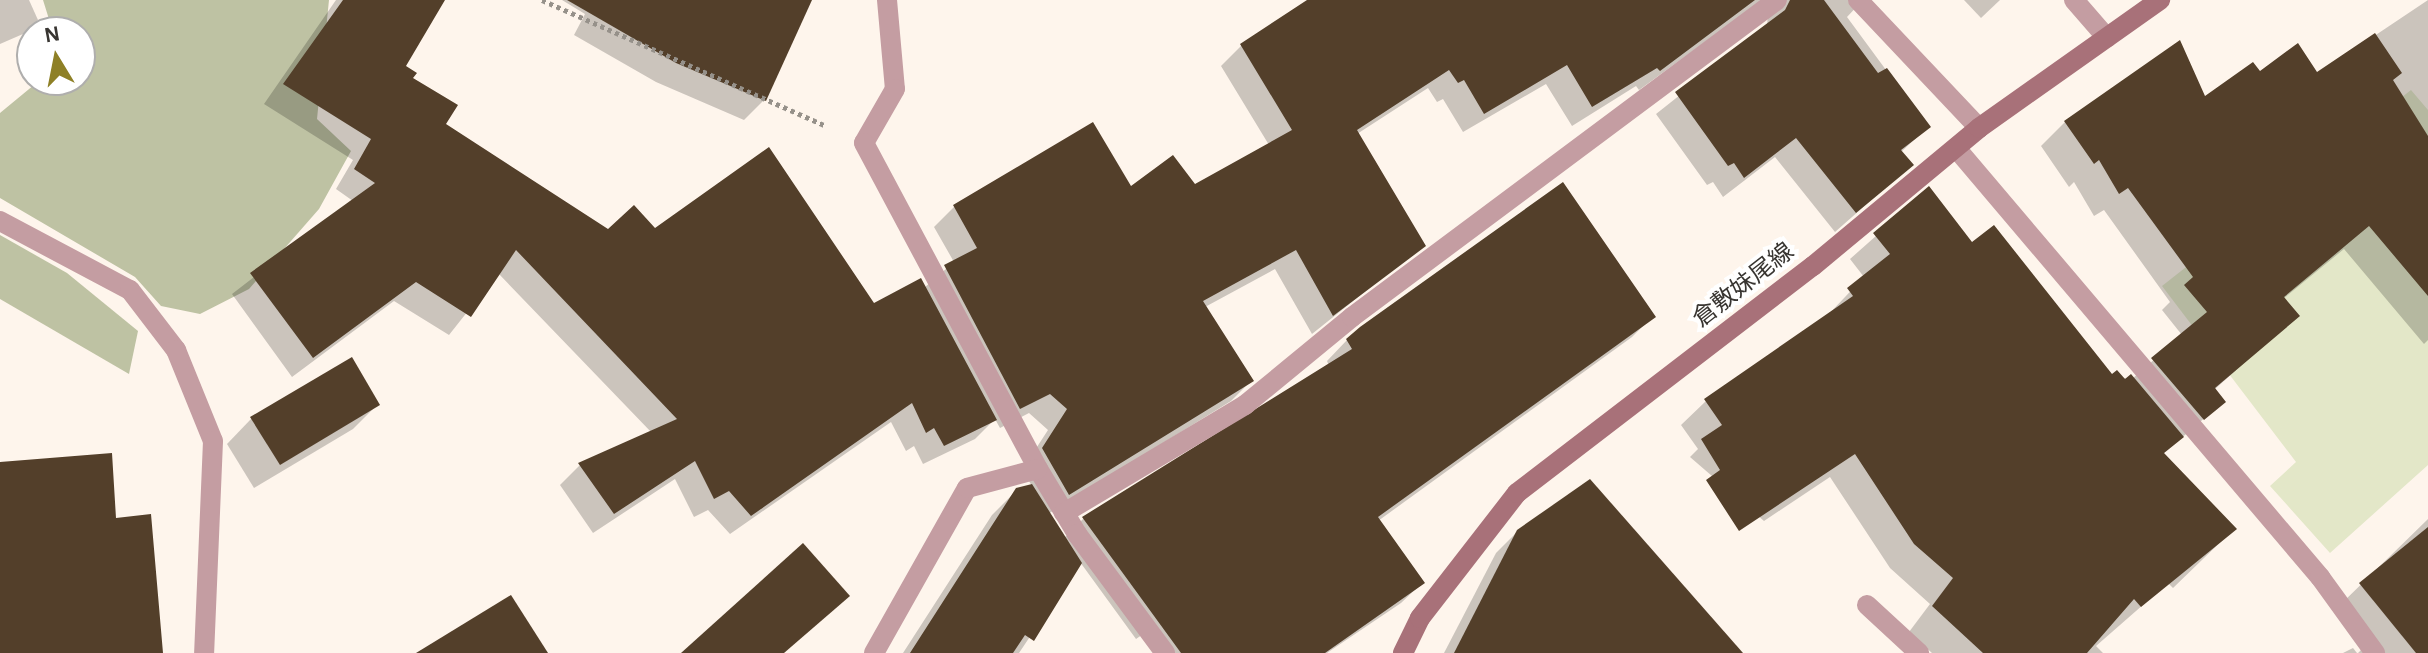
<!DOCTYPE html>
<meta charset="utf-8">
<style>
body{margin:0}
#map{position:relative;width:2428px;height:653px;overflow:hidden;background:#fef5ec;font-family:"Alegreya Sans","Noto Sans JP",sans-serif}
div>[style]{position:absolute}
.green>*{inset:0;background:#e3e7c8}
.forest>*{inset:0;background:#bec2a3}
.shadow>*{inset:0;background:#0003}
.building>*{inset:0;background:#533f2a}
.path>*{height:5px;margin-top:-2.5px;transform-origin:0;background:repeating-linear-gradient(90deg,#96918a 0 4px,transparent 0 8px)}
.minor>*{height:20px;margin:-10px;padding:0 10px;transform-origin:10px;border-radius:10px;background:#c49da2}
.secondary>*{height:20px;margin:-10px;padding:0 10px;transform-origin:10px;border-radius:10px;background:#a87179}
span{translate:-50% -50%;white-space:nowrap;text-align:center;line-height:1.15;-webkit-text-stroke:8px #fff;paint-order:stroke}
.street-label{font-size:24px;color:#383531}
.north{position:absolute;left:16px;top:16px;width:80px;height:80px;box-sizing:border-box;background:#fff;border:2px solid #afaead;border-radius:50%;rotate:350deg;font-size:22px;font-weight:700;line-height:32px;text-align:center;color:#383531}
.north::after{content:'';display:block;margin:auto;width:28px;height:36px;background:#8e8026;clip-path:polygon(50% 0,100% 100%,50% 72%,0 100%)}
</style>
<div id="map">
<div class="green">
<div style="clip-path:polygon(2411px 90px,2428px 110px,2428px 465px,2330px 553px,2270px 486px,2296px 462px,2162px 286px)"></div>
</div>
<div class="forest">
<div style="clip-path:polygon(43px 0,329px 0,317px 119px,351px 151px,319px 209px,249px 289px,200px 314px,161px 306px,135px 277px,0 198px,0 113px,40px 80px,80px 80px,80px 32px,53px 32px)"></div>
<div style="clip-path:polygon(0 235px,67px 273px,138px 331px,129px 374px,0 299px)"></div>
</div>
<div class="shadow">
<div style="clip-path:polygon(0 0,29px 0,38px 20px,23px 34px,0 44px)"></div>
<div style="clip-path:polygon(336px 0,443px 0,403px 67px,410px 78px,444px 125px,608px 232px,654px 231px,873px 305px,924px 288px,954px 262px,934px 227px,954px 207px,1195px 186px,1269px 145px,1221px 66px,1241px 46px,1311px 0,1863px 0,1847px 17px,1928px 127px,1901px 152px,1911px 165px,1835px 232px,1775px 157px,1723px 197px,1713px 182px,1707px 185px,1656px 114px,1767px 26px,1768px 13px,1753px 7px,1639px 90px,1636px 86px,1572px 126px,1546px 84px,1463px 132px,1443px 99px,1437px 102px,1428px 88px,1357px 134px,1423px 245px,1312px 334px,1275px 269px,1205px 307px,1251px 381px,1231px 401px,1048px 514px,1064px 538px,1083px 519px,1329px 366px,1327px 361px,1347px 340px,1653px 316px,1632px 337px,1378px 521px,1422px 583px,1401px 603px,1327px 653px,1173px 653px,1155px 626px,1136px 639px,1080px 562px,1019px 653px,903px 653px,992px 515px,1017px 490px,1032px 486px,1022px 470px,1048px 430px,1029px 413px,1000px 428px,995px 419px,975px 439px,923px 464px,914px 446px,906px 451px,891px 422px,730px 534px,708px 510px,694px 517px,675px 479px,593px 533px,560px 485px,580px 465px,652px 433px,498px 273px,449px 335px,394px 301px,292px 377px,232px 294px,353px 201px,336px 189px,353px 160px,264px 104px)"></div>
<div style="clip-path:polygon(562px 0,810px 0,764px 100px,744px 120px,656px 82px,574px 35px,585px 14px)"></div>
<div style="clip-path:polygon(1964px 0,2000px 0,1981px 18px)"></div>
<div style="clip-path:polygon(2428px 0,2428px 340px,2424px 344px,2344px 249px,2283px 299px,2297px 315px,2214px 390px,2223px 402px,2163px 454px,2234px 529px,2173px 588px,2168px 583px,2096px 646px,2103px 653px,1932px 653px,1909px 632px,1930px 604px,1890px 568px,1830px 477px,1764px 521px,1690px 457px,1698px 449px,1681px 425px,1706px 401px,1826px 317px,1864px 277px,1850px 259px,1929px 189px,1972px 245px,2112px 377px,2132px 379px,2182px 335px,2162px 310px,2170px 302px,2104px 210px,2094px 216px,2074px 182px,2069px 187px,2041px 146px,2065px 122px,2205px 99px,2260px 74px,2316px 75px)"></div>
<div style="clip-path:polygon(378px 404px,353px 429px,254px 488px,227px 444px,251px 419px)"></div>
<div style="clip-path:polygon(2428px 519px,2428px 645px,2418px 653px,2358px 653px,2368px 643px,2339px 606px)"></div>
<div style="clip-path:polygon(1518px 531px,1737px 653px,1444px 653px,1496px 553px)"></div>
<div style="clip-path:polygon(2353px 648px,2357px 653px,2343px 653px)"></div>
</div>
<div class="building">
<div style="clip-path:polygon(343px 0,445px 0,406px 66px,417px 73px,413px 78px,458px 105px,446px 124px,608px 229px,634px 205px,655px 228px,769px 147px,874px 303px,921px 278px,997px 420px,944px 446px,934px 428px,926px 433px,912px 403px,751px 516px,729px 491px,714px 499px,695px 461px,614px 514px,578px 463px,677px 419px,516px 250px,471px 317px,416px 282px,313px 358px,250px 273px,375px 183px,354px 169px,371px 139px,283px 84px)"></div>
<div style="clip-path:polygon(567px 0,812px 0,766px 101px,676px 63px)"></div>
<div style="clip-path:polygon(1307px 0,1755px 0,1660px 71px,1657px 68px,1592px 107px,1567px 65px,1484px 114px,1464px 80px,1458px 83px,1449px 70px,1357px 130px,1426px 246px,1333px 316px,1296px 250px,1203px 301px,1254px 381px,1069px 495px,1042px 448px,1067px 409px,1050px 394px,1020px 409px,944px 265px,977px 248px,953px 205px,1093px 122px,1131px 186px,1173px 155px,1195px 184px,1292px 130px,1240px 44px)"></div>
<div style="clip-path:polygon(1790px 0,1824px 0,1878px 73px,1887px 68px,1931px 127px,1901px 150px,1914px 165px,1856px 213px,1796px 138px,1744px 178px,1734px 163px,1728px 166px,1675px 92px,1785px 10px)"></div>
<div style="clip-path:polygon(2375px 33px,2402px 73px,2393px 80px,2428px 136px,2428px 296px,2369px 226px,2284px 297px,2300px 316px,2215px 388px,2226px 402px,2204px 420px,2151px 358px,2207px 312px,2184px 285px,2193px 277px,2128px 188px,2119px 194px,2099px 160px,2094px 164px,2064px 121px,2180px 40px,2205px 96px,2253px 62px,2260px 71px,2298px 43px,2317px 72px)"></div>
<div style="clip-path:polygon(1563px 182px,1656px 317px,1378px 517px,1425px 583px,1325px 653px,1181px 653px,1082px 517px,1352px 349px,1346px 339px,1360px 327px)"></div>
<div style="clip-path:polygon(1929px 186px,1972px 242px,1994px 225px,2112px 374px,2117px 370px,2125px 379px,2131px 374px,2184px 437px,2164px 453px,2237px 529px,2141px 607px,2134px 599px,2087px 653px,1983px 653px,1932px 606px,1953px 578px,1914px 544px,1855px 454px,1739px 531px,1706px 480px,1720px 470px,1701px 439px,1722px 425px,1704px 399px,1853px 296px,1847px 288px,1890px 254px,1873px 233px)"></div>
<div style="clip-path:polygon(352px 357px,380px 405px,280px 465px,250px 417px)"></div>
<div style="clip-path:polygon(112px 453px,116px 518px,151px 514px,163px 653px,0 653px,0 462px)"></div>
<div style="clip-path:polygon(1590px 479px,1743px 653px,1454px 653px,1517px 530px)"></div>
<div style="clip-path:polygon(1032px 484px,1082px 563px,1034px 641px,1025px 635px,1013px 653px,910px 653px,1016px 488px)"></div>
<div style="clip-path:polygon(2428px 527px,2428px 653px,2416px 653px,2359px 583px)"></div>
<div style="clip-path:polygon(803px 543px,850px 596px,784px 653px,681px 653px)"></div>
<div style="clip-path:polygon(511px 595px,548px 653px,416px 653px)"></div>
</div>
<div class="path">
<div style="left:542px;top:0;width:311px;rotate:23.9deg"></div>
</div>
<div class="minor">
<div style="left:887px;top:0;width:89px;rotate:84.9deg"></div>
<div style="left:895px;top:89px;width:62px;rotate:119.9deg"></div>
<div style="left:864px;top:143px;width:370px;rotate:61.9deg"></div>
<div style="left:1038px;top:469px;width:76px;rotate:59deg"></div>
<div style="left:1077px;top:534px;width:148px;rotate:53.5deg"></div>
<div style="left:1858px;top:0;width:176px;rotate:46.6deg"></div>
<div style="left:2074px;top:0;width:50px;rotate:49deg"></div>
<div style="left:1956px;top:148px;width:563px;rotate:49.69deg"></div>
<div style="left:2320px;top:577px;width:94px;rotate:54.1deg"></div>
<div style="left:0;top:221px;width:147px;rotate:28deg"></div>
<div style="left:130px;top:290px;width:76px;rotate:52.5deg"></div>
<div style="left:176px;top:350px;width:98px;rotate:67.9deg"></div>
<div style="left:213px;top:441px;width:212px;rotate:92.4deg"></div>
<div style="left:1064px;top:513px;width:211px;rotate:-30.8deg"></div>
<div style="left:1245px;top:405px;width:139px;rotate:-39.4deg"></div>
<div style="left:1352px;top:317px;width:530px;rotate:-36.72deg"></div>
<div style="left:1867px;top:605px;width:71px;rotate:42.7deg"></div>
<div style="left:874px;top:653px;width:189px;rotate:-60.6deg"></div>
<div style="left:967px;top:488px;width:73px;rotate:-15deg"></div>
</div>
<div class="secondary">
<div style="left:1403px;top:653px;width:39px;rotate:-64deg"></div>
<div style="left:1420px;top:618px;width:158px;rotate:-52.2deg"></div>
<div style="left:1517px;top:493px;width:373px;rotate:-37.5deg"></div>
<div style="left:1813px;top:266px;width:216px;rotate:-39.7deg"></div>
<div style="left:1979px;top:128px;width:222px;rotate:-35.3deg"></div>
</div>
<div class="street-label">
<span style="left:1744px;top:286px;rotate:-38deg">倉敷妹尾線</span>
</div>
<div class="north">N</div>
</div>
